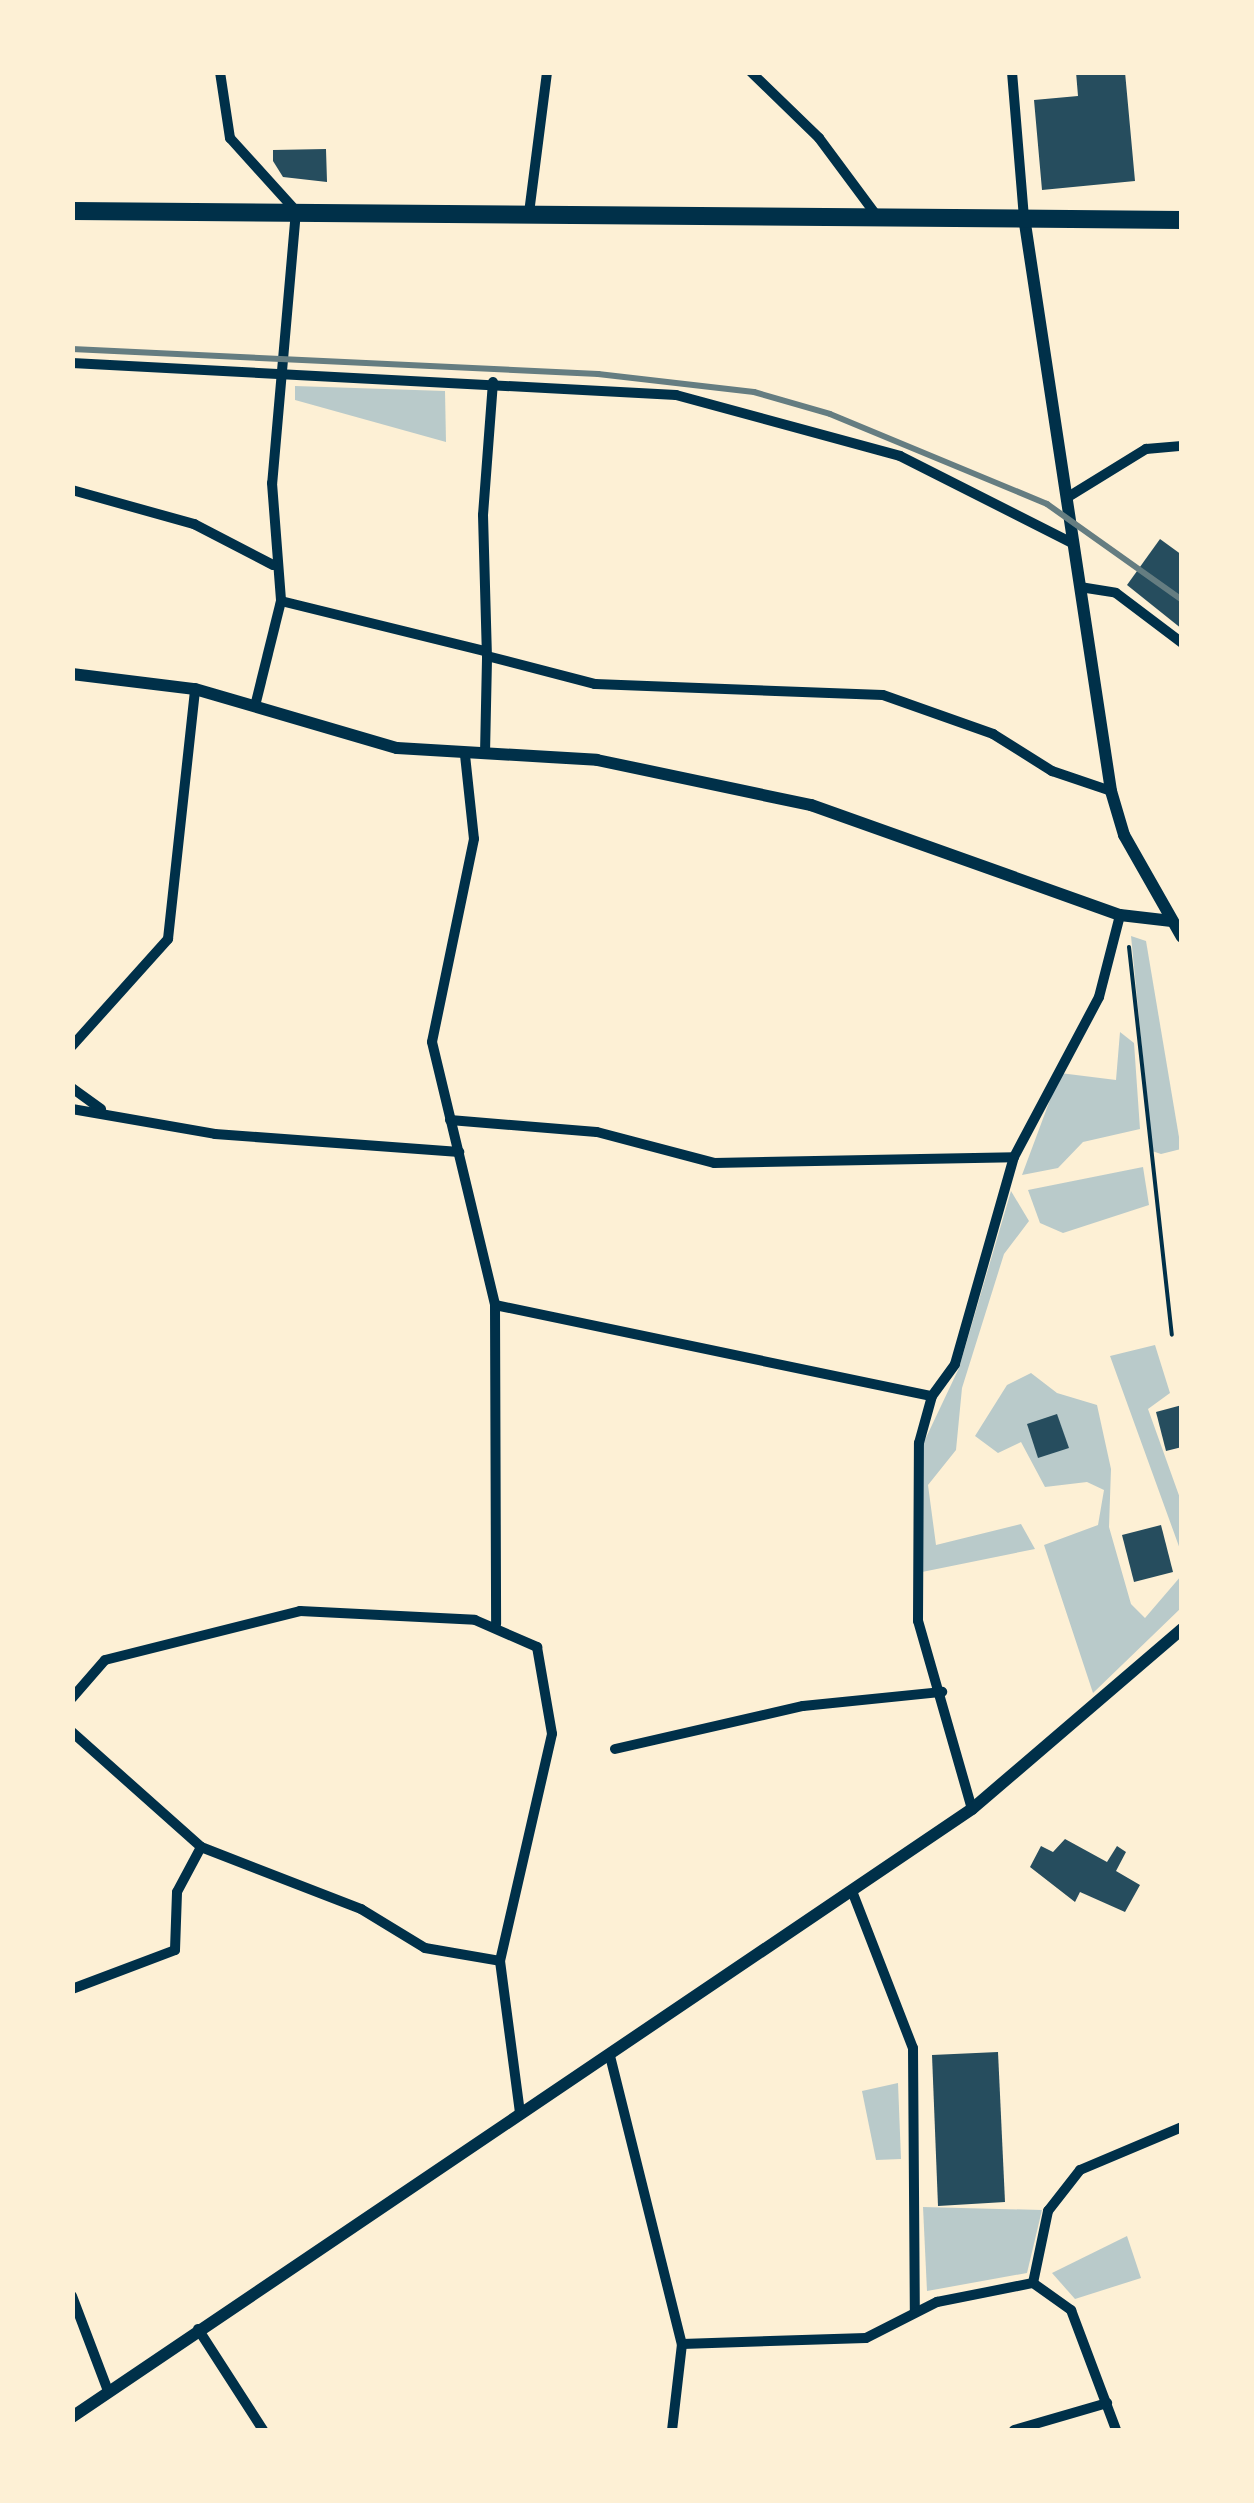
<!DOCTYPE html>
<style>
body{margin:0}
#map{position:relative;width:1254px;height:2503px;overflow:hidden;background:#fdf0d5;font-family:Mulish,sans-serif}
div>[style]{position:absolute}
.green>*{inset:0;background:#b9caca}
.building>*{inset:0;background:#264d5e}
.path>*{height:4px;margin:-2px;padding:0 2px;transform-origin:2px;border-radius:2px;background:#003049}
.minor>*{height:10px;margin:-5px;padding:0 5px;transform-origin:5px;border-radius:5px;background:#003049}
.tertiary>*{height:12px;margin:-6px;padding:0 6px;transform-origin:6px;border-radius:6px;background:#003049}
.trunk>*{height:18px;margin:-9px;padding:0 9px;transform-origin:9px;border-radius:9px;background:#003049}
.rail>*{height:6px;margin:-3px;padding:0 3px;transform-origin:3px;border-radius:3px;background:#657d81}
span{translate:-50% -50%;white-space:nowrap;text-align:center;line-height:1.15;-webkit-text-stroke:8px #fdf0d5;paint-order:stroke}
.frame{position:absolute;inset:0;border:75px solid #fdf0d5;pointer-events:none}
</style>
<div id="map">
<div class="green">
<div style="clip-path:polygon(295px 386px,445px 391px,446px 442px,295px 400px)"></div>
<div style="clip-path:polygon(1131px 936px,1146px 941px,1181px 1149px,1161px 1154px,1152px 1151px)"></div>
<div style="clip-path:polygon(1120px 1032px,1134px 1043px,1140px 1129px,1083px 1142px,1058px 1168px,1022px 1175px,1060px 1073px,1116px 1080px)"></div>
<div style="clip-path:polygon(1143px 1167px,1149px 1205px,1063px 1233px,1040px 1223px,1028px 1190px)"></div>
<div style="clip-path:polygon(1011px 1191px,1029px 1221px,1004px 1254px,962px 1388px,956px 1450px,928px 1485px,936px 1545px,1021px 1524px,1035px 1549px,922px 1572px,923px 1444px,959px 1368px)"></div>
<div style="clip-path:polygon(1155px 1345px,1170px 1393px,1148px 1409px,1181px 1501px,1181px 1552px,1110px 1356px)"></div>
<div style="clip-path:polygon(1031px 1373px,1057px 1393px,1097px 1405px,1111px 1469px,1109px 1527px,1131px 1604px,1145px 1618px,1181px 1576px,1181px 1608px,1093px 1693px,1044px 1545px,1098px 1525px,1104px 1490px,1087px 1482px,1045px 1487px,1021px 1442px,998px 1453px,975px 1436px,1007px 1385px)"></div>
<div style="clip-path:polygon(898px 2083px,901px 2159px,876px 2160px,862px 2091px)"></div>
<div style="clip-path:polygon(923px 2207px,1042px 2210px,1027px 2273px,927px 2291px)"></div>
<div style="clip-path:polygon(1127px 2236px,1141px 2278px,1075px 2299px,1052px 2273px)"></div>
</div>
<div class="building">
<div style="clip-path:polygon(1076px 72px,1125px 72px,1135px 181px,1042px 190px,1034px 100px,1078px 96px)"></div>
<div style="clip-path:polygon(326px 149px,327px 182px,283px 177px,273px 161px,273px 150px)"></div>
<div style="clip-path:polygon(1160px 539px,1182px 555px,1182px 629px,1127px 585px)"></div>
<div style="clip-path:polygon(1182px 1405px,1182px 1447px,1166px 1451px,1156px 1412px)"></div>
<div style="clip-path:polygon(1057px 1414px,1069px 1448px,1038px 1458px,1027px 1424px)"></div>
<div style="clip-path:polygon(1161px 1525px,1173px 1572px,1134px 1582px,1122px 1535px)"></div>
<div style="clip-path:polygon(1065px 1839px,1107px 1862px,1117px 1846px,1126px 1852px,1116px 1871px,1140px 1885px,1125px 1912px,1080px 1892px,1075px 1902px,1030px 1867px,1041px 1846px,1053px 1852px)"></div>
<div style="clip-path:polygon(998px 2052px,1005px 2202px,938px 2206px,932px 2055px)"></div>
</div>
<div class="path">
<div style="left:1129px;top:947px;width:390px;rotate:83.7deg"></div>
</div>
<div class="minor">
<div style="left:220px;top:72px;width:67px;rotate:81.4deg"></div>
<div style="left:230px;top:138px;width:98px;rotate:47.9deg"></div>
<div style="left:296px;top:211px;width:273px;rotate:95deg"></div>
<div style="left:272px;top:483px;width:118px;rotate:85.6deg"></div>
<div style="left:281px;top:601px;width:108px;rotate:103.9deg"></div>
<div style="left:751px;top:72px;width:95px;rotate:44.1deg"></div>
<div style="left:819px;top:138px;width:97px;rotate:53.4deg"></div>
<div style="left:1012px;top:72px;width:145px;rotate:85.3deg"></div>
<div style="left:529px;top:213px;width:142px;rotate:-82.7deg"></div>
<div style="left:72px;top:363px;width:605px;rotate:3.03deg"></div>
<div style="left:676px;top:395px;width:232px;rotate:15.2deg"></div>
<div style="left:900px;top:456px;width:195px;rotate:26.8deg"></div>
<div style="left:493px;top:382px;width:133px;rotate:94.3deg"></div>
<div style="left:483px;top:515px;width:141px;rotate:88.4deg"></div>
<div style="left:487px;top:656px;width:112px;rotate:14.5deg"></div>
<div style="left:595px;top:684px;width:288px;rotate:2.2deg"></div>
<div style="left:883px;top:695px;width:117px;rotate:19.5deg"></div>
<div style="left:993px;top:734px;width:70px;rotate:32.1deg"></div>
<div style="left:1052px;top:771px;width:62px;rotate:18.7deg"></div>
<div style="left:72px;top:490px;width:127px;rotate:15.6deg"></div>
<div style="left:194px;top:524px;width:89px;rotate:27.4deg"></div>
<div style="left:1068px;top:497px;width:92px;rotate:-31.6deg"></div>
<div style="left:1146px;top:449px;width:36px;rotate:-5deg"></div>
<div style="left:1080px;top:587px;width:36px;rotate:9deg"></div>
<div style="left:1116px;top:593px;width:83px;rotate:37.1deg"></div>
<div style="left:281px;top:601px;width:209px;rotate:13.8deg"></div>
<div style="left:485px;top:754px;width:98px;rotate:-88.8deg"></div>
<div style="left:465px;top:755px;width:84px;rotate:83.9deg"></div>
<div style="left:474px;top:839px;width:207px;rotate:101.7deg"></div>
<div style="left:432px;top:1042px;width:270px;rotate:76.5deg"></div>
<div style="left:495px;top:1305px;width:319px;rotate:89.8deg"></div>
<div style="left:72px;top:1046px;width:144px;rotate:-48.1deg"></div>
<div style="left:168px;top:939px;width:251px;rotate:-83.8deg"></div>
<div style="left:72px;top:1088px;width:36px;rotate:36deg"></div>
<div style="left:72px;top:1109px;width:145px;rotate:9.9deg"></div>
<div style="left:215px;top:1134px;width:245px;rotate:4.2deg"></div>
<div style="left:450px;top:1120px;width:147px;rotate:4.7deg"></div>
<div style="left:597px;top:1132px;width:121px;rotate:14.8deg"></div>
<div style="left:714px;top:1163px;width:300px;rotate:-1.1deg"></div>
<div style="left:495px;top:1305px;width:446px;rotate:11.8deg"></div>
<div style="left:72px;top:1698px;width:50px;rotate:-49deg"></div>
<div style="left:105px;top:1660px;width:201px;rotate:-14.1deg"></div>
<div style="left:300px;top:1611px;width:175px;rotate:2.9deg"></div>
<div style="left:475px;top:1620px;width:68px;rotate:23.5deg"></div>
<div style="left:537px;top:1647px;width:88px;rotate:80.2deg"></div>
<div style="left:552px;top:1734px;width:233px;rotate:102.9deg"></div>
<div style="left:500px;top:1961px;width:153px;rotate:82.5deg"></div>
<div style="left:72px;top:1732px;width:173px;rotate:41.7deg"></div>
<div style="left:201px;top:1847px;width:172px;rotate:21.2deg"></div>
<div style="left:361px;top:1909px;width:75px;rotate:31.4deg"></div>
<div style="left:425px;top:1948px;width:76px;rotate:9.8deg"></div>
<div style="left:615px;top:1749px;width:193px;rotate:-12.9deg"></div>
<div style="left:803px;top:1706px;width:140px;rotate:-5.8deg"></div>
<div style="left:972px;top:1809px;width:196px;rotate:-106deg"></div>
<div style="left:918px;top:1621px;width:178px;rotate:-89.7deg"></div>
<div style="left:919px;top:1443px;width:49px;rotate:-74.5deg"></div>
<div style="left:932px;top:1396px;width:39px;rotate:-54deg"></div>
<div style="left:955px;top:1364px;width:215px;rotate:-74.1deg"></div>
<div style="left:1014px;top:1157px;width:181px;rotate:-62deg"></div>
<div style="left:1099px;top:997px;width:85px;rotate:-75.6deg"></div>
<div style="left:852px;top:1891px;width:168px;rotate:68.8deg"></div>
<div style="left:913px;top:2048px;width:262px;rotate:89.6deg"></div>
<div style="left:72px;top:1989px;width:110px;rotate:-20.7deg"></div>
<div style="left:175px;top:1950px;width:58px;rotate:-88deg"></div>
<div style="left:177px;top:1892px;width:51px;rotate:-61.9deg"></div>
<div style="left:610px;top:2056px;width:297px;rotate:76deg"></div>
<div style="left:682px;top:2344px;width:87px;rotate:96.6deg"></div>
<div style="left:1033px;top:2283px;width:74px;rotate:-78.2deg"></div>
<div style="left:1048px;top:2211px;width:52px;rotate:-52deg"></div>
<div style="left:1080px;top:2170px;width:111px;rotate:-22.9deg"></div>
<div style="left:72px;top:2296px;width:102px;rotate:69.2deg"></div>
<div style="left:198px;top:2329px;width:120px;rotate:57.2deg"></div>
<div style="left:682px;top:2344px;width:184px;rotate:-1.9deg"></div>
<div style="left:866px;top:2338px;width:80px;rotate:-26.9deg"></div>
<div style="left:937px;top:2302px;width:98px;rotate:-11.2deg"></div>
<div style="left:1033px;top:2283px;width:47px;rotate:35.4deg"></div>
<div style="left:1071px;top:2310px;width:128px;rotate:69.4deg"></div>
<div style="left:1014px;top:2430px;width:97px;rotate:-16.2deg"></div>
</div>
<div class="tertiary">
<div style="left:1024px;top:217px;width:581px;rotate:81.38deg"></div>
<div style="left:1111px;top:791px;width:46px;rotate:73.5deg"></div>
<div style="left:1124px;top:835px;width:117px;rotate:60.4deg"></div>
<div style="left:72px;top:674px;width:124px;rotate:7deg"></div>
<div style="left:195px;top:689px;width:210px;rotate:16.3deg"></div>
<div style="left:397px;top:748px;width:200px;rotate:3.4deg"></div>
<div style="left:597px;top:760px;width:219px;rotate:11.9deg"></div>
<div style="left:811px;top:805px;width:328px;rotate:19.6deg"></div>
<div style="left:1120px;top:915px;width:52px;rotate:6.6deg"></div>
<div style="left:72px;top:2417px;width:1086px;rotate:-34.04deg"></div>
<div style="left:972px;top:1809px;width:277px;rotate:-40.6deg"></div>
</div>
<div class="trunk">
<div style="left:72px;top:211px;width:1110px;rotate:0.46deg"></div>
</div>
<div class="rail">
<div style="left:72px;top:349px;width:527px;rotate:2.72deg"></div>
<div style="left:598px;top:374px;width:157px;rotate:6.6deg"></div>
<div style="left:754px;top:392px;width:79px;rotate:16.1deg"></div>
<div style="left:830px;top:414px;width:235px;rotate:22.5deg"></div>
<div style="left:1047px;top:504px;width:166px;rotate:35.4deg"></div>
</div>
<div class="frame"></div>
</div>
